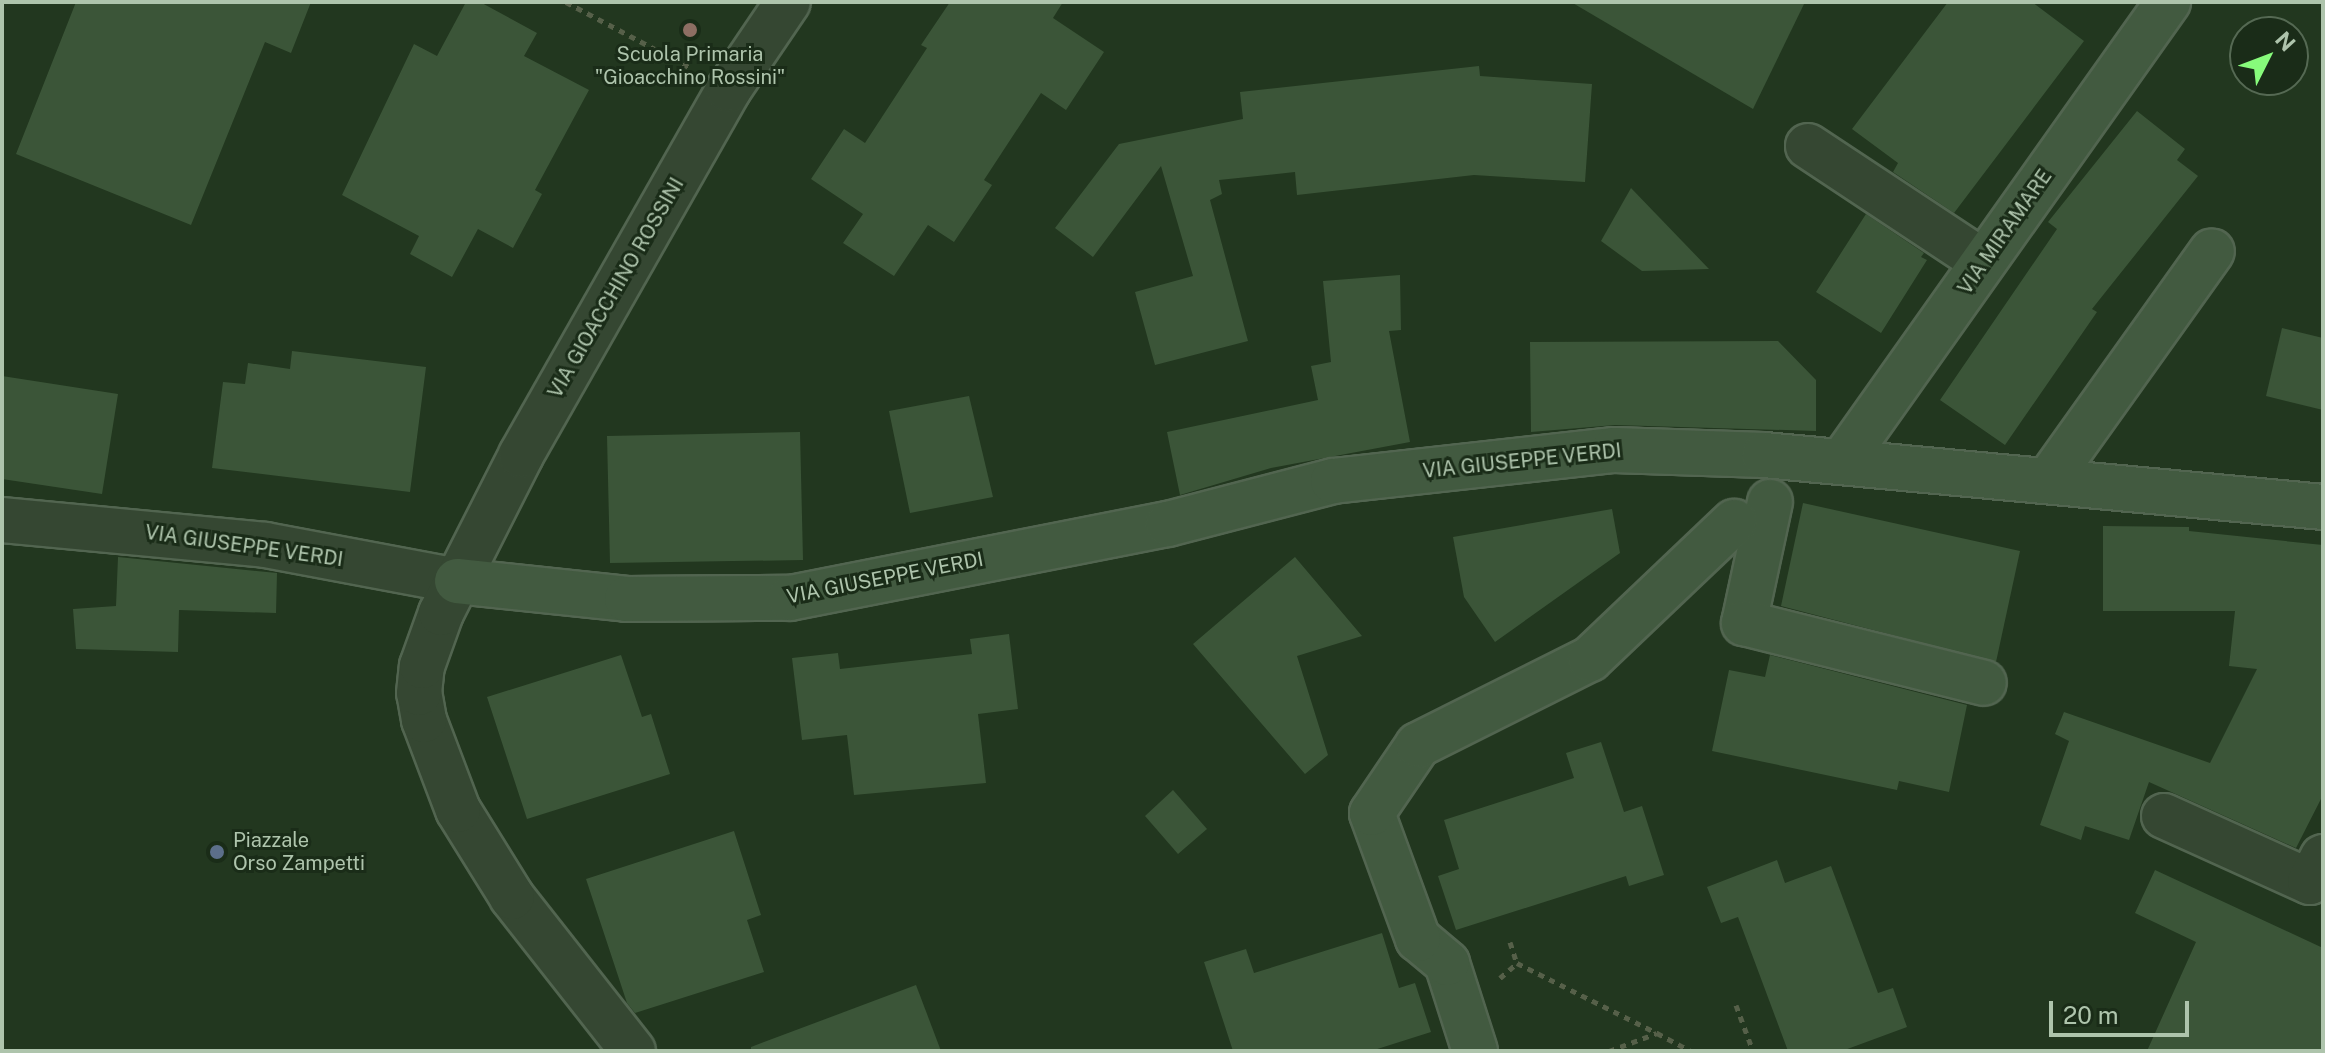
<!DOCTYPE html>
<style>
body{margin:0}
#map{position:relative;width:2325px;height:1053px;overflow:hidden;background:#22371f;font-family:"Public Sans",sans-serif}
div>[style]{position:absolute}
.building>*{inset:0;background:#3b5538}
.path>*{height:5px;margin-top:-2.5px;transform-origin:0;background:repeating-linear-gradient(90deg,#566049 0 6px,transparent 0 12px)}
.roads{filter:drop-shadow(2px 0 #526550) drop-shadow(-2px 0 #526550) drop-shadow(0 2px #526550) drop-shadow(0 -2px #526550)}
.street>*{height:44px;margin:-22px;padding:0 22px;transform-origin:22px;border-radius:22px;background:#354732}
.secondary>*{height:44px;margin:-22px;padding:0 22px;transform-origin:22px;border-radius:22px;background:#425a40}
.dots>*{width:22px;height:22px;translate:-50% -50%;box-sizing:border-box;border:4px solid #1a2c18;border-radius:50%}
span{translate:-50% -50%;white-space:nowrap;text-align:center;line-height:1.15;-webkit-text-stroke:6px #1a2c18;paint-order:stroke}
.poi-label{font-size:20px;color:#aec4ac}
.left{translate:0 -50%;text-align:left}
.street-label{font-size:20px;color:#aec4ac}
.frame{position:absolute;inset:0;border:4px solid #aec4ac;pointer-events:none}
.north{position:absolute;left:2229px;top:16px;width:80px;height:80px;box-sizing:border-box;background:#1a2c18;border:2px solid #556953;border-radius:50%;rotate:48deg;font-size:22px;font-weight:700;line-height:32px;text-align:center;color:#aec4ac}
.north::after{content:'';display:block;margin:auto;width:28px;height:36px;background:#87fb7b;clip-path:polygon(50% 0,100% 100%,50% 72%,0 100%)}
.scale{position:absolute;left:2049px;top:1001px;width:140px;height:36px;box-sizing:border-box;border:4px solid #aec4ac;border-top:0;padding-left:10px;font-size:24px;line-height:28px;white-space:nowrap;color:#aec4ac;-webkit-text-stroke:6px #1a2c18;paint-order:stroke}
</style>
<div id="map">
<div class="building">
<div style="clip-path:polygon(76px 2px,311px 2px,291px 53px,265px 42px,191px 225px,16px 154px)"></div>
<div style="clip-path:polygon(466px 2px,480px 2px,537px 33px,524px 56px,589px 90px,535px 190px,542px 194px,513px 248px,478px 229px,452px 277px,410px 254px,419px 236px,342px 195px,414px 44px,437px 56px)"></div>
<div style="clip-path:polygon(950px 2px,1063px 2px,1053px 18px,1104px 52px,1066px 110px,1041px 93px,984px 180px,992px 185px,954px 242px,928px 225px,894px 276px,843px 243px,863px 214px,811px 179px,844px 129px,865px 143px,927px 48px,921px 45px)"></div>
<div style="clip-path:polygon(1571px 2px,1805px 2px,1753px 109px)"></div>
<div style="clip-path:polygon(1948px 2px,2032px 2px,2084px 41px,1954px 213px,1893px 172px,1898px 163px,1852px 129px)"></div>
<div style="clip-path:polygon(1479px 66px,1480px 76px,1592px 84px,1585px 182px,1474px 175px,1297px 195px,1295px 172px,1219px 180px,1222px 194px,1210px 200px,1248px 341px,1155px 365px,1135px 292px,1193px 276px,1161px 166px,1093px 257px,1055px 228px,1119px 144px,1243px 119px,1240px 92px)"></div>
<div style="clip-path:polygon(2137px 111px,2185px 149px,2177px 160px,2198px 176px,2092px 309px,2097px 312px,2005px 445px,1940px 400px,2057px 229px,2048px 222px)"></div>
<div style="clip-path:polygon(1631px 188px,1709px 269px,1642px 271px,1601px 241px)"></div>
<div style="clip-path:polygon(1866px 214px,1924px 253px,1921px 257px,1927px 260px,1881px 333px,1816px 292px)"></div>
<div style="clip-path:polygon(1400px 275px,1401px 330px,1389px 331px,1410px 442px,1271px 468px,1180px 495px,1167px 432px,1318px 400px,1311px 366px,1331px 362px,1323px 281px)"></div>
<div style="clip-path:polygon(2282px 328px,2323px 338px,2323px 410px,2266px 396px)"></div>
<div style="clip-path:polygon(1778px 341px,1816px 380px,1816px 431px,1615px 425px,1531px 432px,1530px 342px)"></div>
<div style="clip-path:polygon(292px 351px,426px 367px,410px 492px,212px 468px,223px 382px,245px 384px,248px 363px,290px 369px)"></div>
<div style="clip-path:polygon(2px 376px,118px 394px,102px 494px,2px 479px)"></div>
<div style="clip-path:polygon(969px 396px,993px 497px,910px 513px,889px 411px)"></div>
<div style="clip-path:polygon(800px 432px,803px 560px,610px 563px,607px 436px)"></div>
<div style="clip-path:polygon(1803px 503px,2020px 551px,1996px 662px,1781px 606px)"></div>
<div style="clip-path:polygon(1612px 509px,1620px 553px,1495px 642px,1464px 597px,1453px 537px)"></div>
<div style="clip-path:polygon(2103px 526px,2189px 527px,2189px 531px,2323px 545px,2323px 795px,2296px 848px,2149px 782px,2129px 840px,2085px 826px,2081px 840px,2040px 825px,2069px 741px,2055px 734px,2064px 712px,2210px 763px,2257px 669px,2229px 666px,2235px 611px,2103px 611px)"></div>
<div style="clip-path:polygon(118px 557px,277px 573px,276px 613px,179px 610px,178px 652px,76px 649px,73px 609px,116px 606px)"></div>
<div style="clip-path:polygon(1295px 557px,1362px 636px,1297px 656px,1328px 755px,1305px 774px,1193px 644px)"></div>
<div style="clip-path:polygon(1009px 634px,1018px 709px,978px 714px,986px 783px,854px 795px,847px 735px,802px 740px,792px 658px,838px 653px,840px 669px,972px 654px,970px 639px)"></div>
<div style="clip-path:polygon(621px 655px,642px 717px,651px 714px,670px 774px,527px 819px,487px 697px)"></div>
<div style="clip-path:polygon(1770px 655px,1967px 705px,1949px 792px,1899px 781px,1897px 790px,1712px 751px,1729px 670px,1765px 677px)"></div>
<div style="clip-path:polygon(1601px 742px,1624px 812px,1642px 806px,1664px 875px,1629px 886px,1626px 876px,1456px 930px,1438px 876px,1459px 869px,1444px 820px,1574px 778px,1566px 753px)"></div>
<div style="clip-path:polygon(1173px 790px,1207px 829px,1178px 854px,1145px 816px)"></div>
<div style="clip-path:polygon(734px 831px,761px 915px,747px 920px,764px 972px,635px 1013px,627px 1003px,586px 879px)"></div>
<div style="clip-path:polygon(1777px 860px,1785px 883px,1831px 866px,1878px 993px,1893px 988px,1907px 1027px,1842px 1051px,1788px 1051px,1738px 917px,1721px 923px,1707px 887px)"></div>
<div style="clip-path:polygon(2155px 870px,2323px 948px,2323px 1051px,2147px 1051px,2196px 942px,2135px 913px)"></div>
<div style="clip-path:polygon(1382px 933px,1399px 988px,1415px 983px,1431px 1032px,1371px 1051px,1233px 1051px,1204px 962px,1246px 949px,1254px 973px)"></div>
<div style="clip-path:polygon(916px 985px,941px 1051px,751px 1051px,751px 1047px)"></div>
</div>
<div class="path">
<div style="left:566px;top:2px;width:139px;rotate:27.9deg"></div>
<div style="left:1510px;top:942px;width:22px;rotate:72deg"></div>
<div style="left:1517px;top:963px;width:157px;rotate:26.6deg"></div>
<div style="left:1500px;top:978px;width:23px;rotate:-41deg"></div>
<div style="left:1736px;top:1005px;width:49px;rotate:69.7deg"></div>
<div style="left:1609px;top:1051px;width:51px;rotate:-20.6deg"></div>
<div style="left:1657px;top:1033px;width:38px;rotate:28deg"></div>
</div>
<div class="roads">
<div class="street">
<div style="left:1808px;top:146px;width:210px;rotate:33.5deg"></div>
<div style="left:2px;top:520px;width:264px;rotate:5.4deg"></div>
<div style="left:265px;top:545px;width:195px;rotate:10.6deg"></div>
<div style="left:2164px;top:816px;width:160px;rotate:24.3deg"></div>
<div style="left:2310px;top:882px;width:28px;rotate:-63deg"></div>
<div style="left:633px;top:1051px;width:196px;rotate:-128.2deg"></div>
<div style="left:512px;top:897px;width:102px;rotate:-121.8deg"></div>
<div style="left:458px;top:810px;width:96px;rotate:-110.7deg"></div>
<div style="left:424px;top:720px;width:27px;rotate:-100deg"></div>
<div style="left:419px;top:693px;width:27px;rotate:-84deg"></div>
<div style="left:422px;top:666px;width:56px;rotate:-70.3deg"></div>
<div style="left:441px;top:613px;width:177px;rotate:-63.1deg"></div>
<div style="left:521px;top:455px;width:421px;rotate:-60.4deg"></div>
<div style="left:729px;top:89px;width:105px;rotate:-55.9deg"></div>
</div>
<div class="secondary">
<div style="left:1842px;top:462px;width:564px;rotate:-54.67deg"></div>
<div style="left:2048px;top:481px;width:282px;rotate:-54.5deg"></div>
<div style="left:1770px;top:502px;width:124px;rotate:102.1deg"></div>
<div style="left:1744px;top:623px;width:247px;rotate:14deg"></div>
<div style="left:457px;top:581px;width:171px;rotate:6deg"></div>
<div style="left:627px;top:599px;width:163px;rotate:-0.4deg"></div>
<div style="left:790px;top:598px;width:385px;rotate:-11.1deg"></div>
<div style="left:1168px;top:524px;width:171px;rotate:-14.6deg"></div>
<div style="left:1333px;top:481px;width:283px;rotate:-6.3deg"></div>
<div style="left:1614px;top:450px;width:150px;rotate:1.9deg"></div>
<div style="left:1764px;top:455px;width:561px;rotate:5.31deg"></div>
<div style="left:1475px;top:1051px;width:92px;rotate:-107.7deg"></div>
<div style="left:1447px;top:963px;width:38px;rotate:-140deg"></div>
<div style="left:1418px;top:939px;width:134px;rotate:-110.1deg"></div>
<div style="left:1372px;top:813px;width:82px;rotate:-55.9deg"></div>
<div style="left:1418px;top:745px;width:192px;rotate:-26.6deg"></div>
<div style="left:1590px;top:659px;width:199px;rotate:-43.6deg"></div>
</div>
</div>
<div class="dots">
<div style="left:690px;top:30px;background:#8d6e63"></div>
<div style="left:217px;top:852px;background:#5c6f8a"></div>
</div>
<div class="poi-label">
<span style="left:690px;top:66px">Scuola Primaria<br>"Gioacchino Rossini"</span>
<span class="left" style="left:233px;top:852px">Piazzale<br>Orso Zampetti</span>
</div>
<div class="street-label">
<span style="left:2005px;top:232px;rotate:-55deg">VIA MIRAMARE</span>
<span style="left:616px;top:288px;rotate:-60deg">VIA GIOACCHINO ROSSINI</span>
<span style="left:1522px;top:461px;rotate:-6deg">VIA GIUSEPPE VERDI</span>
<span style="left:244px;top:546px;rotate:8deg">VIA GIUSEPPE VERDI</span>
<span style="left:885px;top:578px;rotate:-11deg">VIA GIUSEPPE VERDI</span>
</div>
<div class="frame"></div>
<div class="north">N</div>
<div class="scale">20 m</div>
</div>
